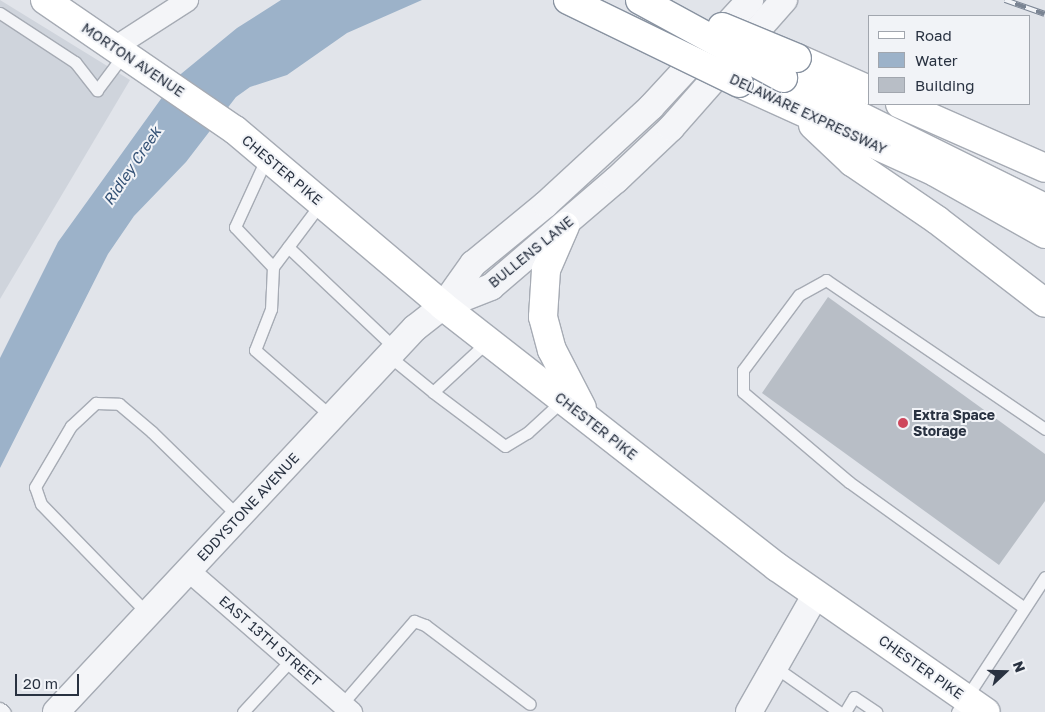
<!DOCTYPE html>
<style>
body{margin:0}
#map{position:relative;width:1045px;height:712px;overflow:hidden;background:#e1e4ea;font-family:"Golos Text",sans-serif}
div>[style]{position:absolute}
.built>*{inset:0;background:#cfd4dc}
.water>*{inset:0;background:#9cb2c9}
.building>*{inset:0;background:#b8bec6}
.roads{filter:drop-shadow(1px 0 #a6abb4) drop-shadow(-1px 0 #a6abb4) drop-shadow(0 1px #a6abb4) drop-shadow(0 -1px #a6abb4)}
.service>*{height:11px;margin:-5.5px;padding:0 5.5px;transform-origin:5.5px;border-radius:5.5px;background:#f4f5f8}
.minor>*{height:21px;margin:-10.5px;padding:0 10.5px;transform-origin:10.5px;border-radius:10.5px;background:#f4f5f8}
.tertiary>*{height:26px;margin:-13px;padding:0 13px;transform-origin:13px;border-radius:13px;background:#f4f5f8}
.primary>*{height:28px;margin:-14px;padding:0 14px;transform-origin:14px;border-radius:14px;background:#fff}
.motorway>*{height:28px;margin:-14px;padding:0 14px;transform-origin:14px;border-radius:14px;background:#fff}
.rail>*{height:5.5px;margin-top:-2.75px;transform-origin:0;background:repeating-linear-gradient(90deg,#f1f3f7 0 11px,#7a8493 0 22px);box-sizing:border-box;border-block:1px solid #7a8493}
.bridges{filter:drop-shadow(1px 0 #8892a0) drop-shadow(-1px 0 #8892a0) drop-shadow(0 1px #8892a0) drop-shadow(0 -1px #8892a0)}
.motorway-bridge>*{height:28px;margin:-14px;padding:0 14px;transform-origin:14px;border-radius:14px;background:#fff}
.dots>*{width:14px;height:14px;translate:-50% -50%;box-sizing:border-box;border:2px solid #f1f3f7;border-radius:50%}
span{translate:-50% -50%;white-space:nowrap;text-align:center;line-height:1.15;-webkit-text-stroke:4px #f1f3f7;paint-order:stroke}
.street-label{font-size:14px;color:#293241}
.poi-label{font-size:14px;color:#293241;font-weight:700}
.left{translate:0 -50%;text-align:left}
.water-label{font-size:15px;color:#335175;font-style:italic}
.legend{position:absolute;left:868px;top:15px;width:162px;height:90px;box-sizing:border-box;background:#f1f3f7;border:1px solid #a1a6ae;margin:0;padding:6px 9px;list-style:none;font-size:15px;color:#293241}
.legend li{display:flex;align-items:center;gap:10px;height:25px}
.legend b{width:25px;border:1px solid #a1a6ae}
.north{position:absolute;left:980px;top:647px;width:50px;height:50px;-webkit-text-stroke:4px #f1f3f7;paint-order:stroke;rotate:69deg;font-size:14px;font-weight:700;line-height:20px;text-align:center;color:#293241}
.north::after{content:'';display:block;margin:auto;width:18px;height:22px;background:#293241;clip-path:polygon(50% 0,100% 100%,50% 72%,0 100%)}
.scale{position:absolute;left:15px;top:674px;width:64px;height:22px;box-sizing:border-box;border:2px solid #293241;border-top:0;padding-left:6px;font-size:15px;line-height:18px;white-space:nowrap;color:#293241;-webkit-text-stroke:4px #f1f3f7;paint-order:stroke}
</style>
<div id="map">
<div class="built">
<div style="clip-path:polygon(0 0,130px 80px,0 299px)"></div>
</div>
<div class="water">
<div style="clip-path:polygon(281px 0,422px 0,347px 33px,287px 75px,250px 87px,236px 97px,186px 162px,134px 216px,108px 254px,0 468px,0 358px,58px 242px,176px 78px,237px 28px)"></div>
</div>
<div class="building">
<div style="clip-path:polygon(828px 297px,1045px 454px,1045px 501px,999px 565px,762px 393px)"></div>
</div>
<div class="roads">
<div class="service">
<div style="left:0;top:13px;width:90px;rotate:33.2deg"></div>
<div style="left:75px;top:62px;width:36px;rotate:52deg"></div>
<div style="left:97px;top:90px;width:45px;rotate:-53.1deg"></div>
<div style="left:267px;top:157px;width:77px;rotate:114.6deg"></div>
<div style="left:235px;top:227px;width:55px;rotate:46.5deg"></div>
<div style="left:321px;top:203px;width:80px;rotate:126.9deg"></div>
<div style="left:273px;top:267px;width:42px;rotate:92.7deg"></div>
<div style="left:271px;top:309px;width:44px;rotate:111.3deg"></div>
<div style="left:255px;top:350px;width:102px;rotate:41deg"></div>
<div style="left:288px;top:247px;width:149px;rotate:43.4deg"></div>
<div style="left:488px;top:341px;width:75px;rotate:137.2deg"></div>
<div style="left:433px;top:392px;width:90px;rotate:36.9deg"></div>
<div style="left:505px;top:446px;width:26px;rotate:-31deg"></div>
<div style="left:527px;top:433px;width:49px;rotate:-42.5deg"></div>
<div style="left:389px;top:356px;width:57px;rotate:39.3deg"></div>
<div style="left:1023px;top:607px;width:214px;rotate:-144.3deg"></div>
<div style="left:849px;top:482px;width:139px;rotate:-139.7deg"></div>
<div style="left:743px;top:392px;width:22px;rotate:-90deg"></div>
<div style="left:743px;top:370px;width:94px;rotate:-53.3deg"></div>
<div style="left:799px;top:295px;width:31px;rotate:-29deg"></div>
<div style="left:826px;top:280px;width:265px;rotate:34.2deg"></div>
<div style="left:148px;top:614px;width:153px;rotate:-134.2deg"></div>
<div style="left:41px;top:504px;width:18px;rotate:-109deg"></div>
<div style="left:35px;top:487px;width:71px;rotate:-59.5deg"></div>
<div style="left:71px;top:426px;width:34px;rotate:-43deg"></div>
<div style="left:96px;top:403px;width:23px;rotate:2deg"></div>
<div style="left:119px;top:404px;width:43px;rotate:40.3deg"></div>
<div style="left:152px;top:432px;width:122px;rotate:44.3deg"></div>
<div style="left:775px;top:667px;width:78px;rotate:35.1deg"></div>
<div style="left:342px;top:704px;width:110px;rotate:-49.1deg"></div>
<div style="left:414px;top:621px;width:12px;rotate:20deg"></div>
<div style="left:425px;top:625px;width:131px;rotate:37deg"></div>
<div style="left:0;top:708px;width:6px;rotate:39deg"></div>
<div style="left:243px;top:712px;width:71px;rotate:-47.3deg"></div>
<div style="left:845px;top:712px;width:17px;rotate:-59deg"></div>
<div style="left:854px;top:697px;width:27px;rotate:34deg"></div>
<div style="left:957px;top:712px;width:161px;rotate:-56.9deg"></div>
</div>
<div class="minor">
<div style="left:114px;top:47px;width:87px;rotate:-32.8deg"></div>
<div style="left:189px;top:571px;width:215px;rotate:41deg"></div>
</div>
<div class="tertiary">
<div style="left:443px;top:306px;width:52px;rotate:-21.6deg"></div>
<div style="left:491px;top:287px;width:165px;rotate:-40.6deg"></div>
<div style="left:616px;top:180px;width:76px;rotate:-43.4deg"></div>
<div style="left:671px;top:128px;width:171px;rotate:-48.6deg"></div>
<div style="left:56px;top:712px;width:526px;rotate:-46.93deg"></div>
<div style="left:415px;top:328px;width:36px;rotate:-38deg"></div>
<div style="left:443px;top:306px;width:52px;rotate:-54.5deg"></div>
<div style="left:473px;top:264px;width:94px;rotate:-39.4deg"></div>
<div style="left:546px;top:204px;width:143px;rotate:-42.7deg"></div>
<div style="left:651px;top:107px;width:146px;rotate:-47.2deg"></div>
<div style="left:749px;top:712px;width:136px;rotate:-60.4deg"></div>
</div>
<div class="primary">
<div style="left:45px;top:0;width:230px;rotate:34.4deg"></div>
<div style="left:235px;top:130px;width:272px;rotate:40.2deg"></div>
<div style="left:443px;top:306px;width:424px;rotate:38deg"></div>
<div style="left:777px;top:567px;width:254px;rotate:34.8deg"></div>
<div style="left:565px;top:226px;width:48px;rotate:113.4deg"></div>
<div style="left:546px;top:270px;width:47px;rotate:93.7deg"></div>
<div style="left:543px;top:317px;width:34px;rotate:75deg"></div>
<div style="left:552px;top:350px;width:65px;rotate:62.7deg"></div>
</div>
<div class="motorway">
<div style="left:797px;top:58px;width:79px;rotate:24deg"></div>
<div style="left:783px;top:78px;width:292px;rotate:26.4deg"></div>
<div style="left:739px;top:83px;width:215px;rotate:24.4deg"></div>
<div style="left:935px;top:172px;width:126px;rotate:29.4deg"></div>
<div style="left:900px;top:104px;width:158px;rotate:23.8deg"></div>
<div style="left:813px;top:125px;width:54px;rotate:43.5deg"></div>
<div style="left:852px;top:162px;width:103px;rotate:34.3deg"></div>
<div style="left:937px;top:220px;width:136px;rotate:37.5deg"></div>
</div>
</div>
<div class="rail">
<div style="left:1005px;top:0;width:42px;rotate:19.3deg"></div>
</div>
<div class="bridges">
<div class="motorway-bridge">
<div style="left:568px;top:0;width:190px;rotate:25.9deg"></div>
<div style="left:640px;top:0;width:163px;rotate:28.6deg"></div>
<div style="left:722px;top:27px;width:81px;rotate:22.5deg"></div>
</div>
</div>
<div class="dots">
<div style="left:903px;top:423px;background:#ce475c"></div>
</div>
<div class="street-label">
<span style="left:133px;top:60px;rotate:34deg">MORTON AVENUE</span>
<span style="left:808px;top:114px;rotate:25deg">DELAWARE EXPRESSWAY</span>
<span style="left:282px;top:170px;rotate:40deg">CHESTER PIKE</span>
<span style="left:531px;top:252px;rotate:-39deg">BULLENS LANE</span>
<span style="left:596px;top:426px;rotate:38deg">CHESTER PIKE</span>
<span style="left:248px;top:507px;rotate:-47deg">EDDYSTONE AVENUE</span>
<span style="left:270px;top:641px;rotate:41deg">EAST 13TH STREET</span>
<span style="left:921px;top:667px;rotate:35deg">CHESTER PIKE</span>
</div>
<div class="poi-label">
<span class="left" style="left:913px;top:423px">Extra Space<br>Storage</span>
</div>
<div class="water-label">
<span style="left:132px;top:166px;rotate:-56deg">Ridley Creek</span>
</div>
<ul class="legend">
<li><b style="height:6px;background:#fff"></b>Road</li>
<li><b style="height:14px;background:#9cb2c9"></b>Water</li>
<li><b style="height:14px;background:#b8bec6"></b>Building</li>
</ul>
<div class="north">N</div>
<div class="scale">20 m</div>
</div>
